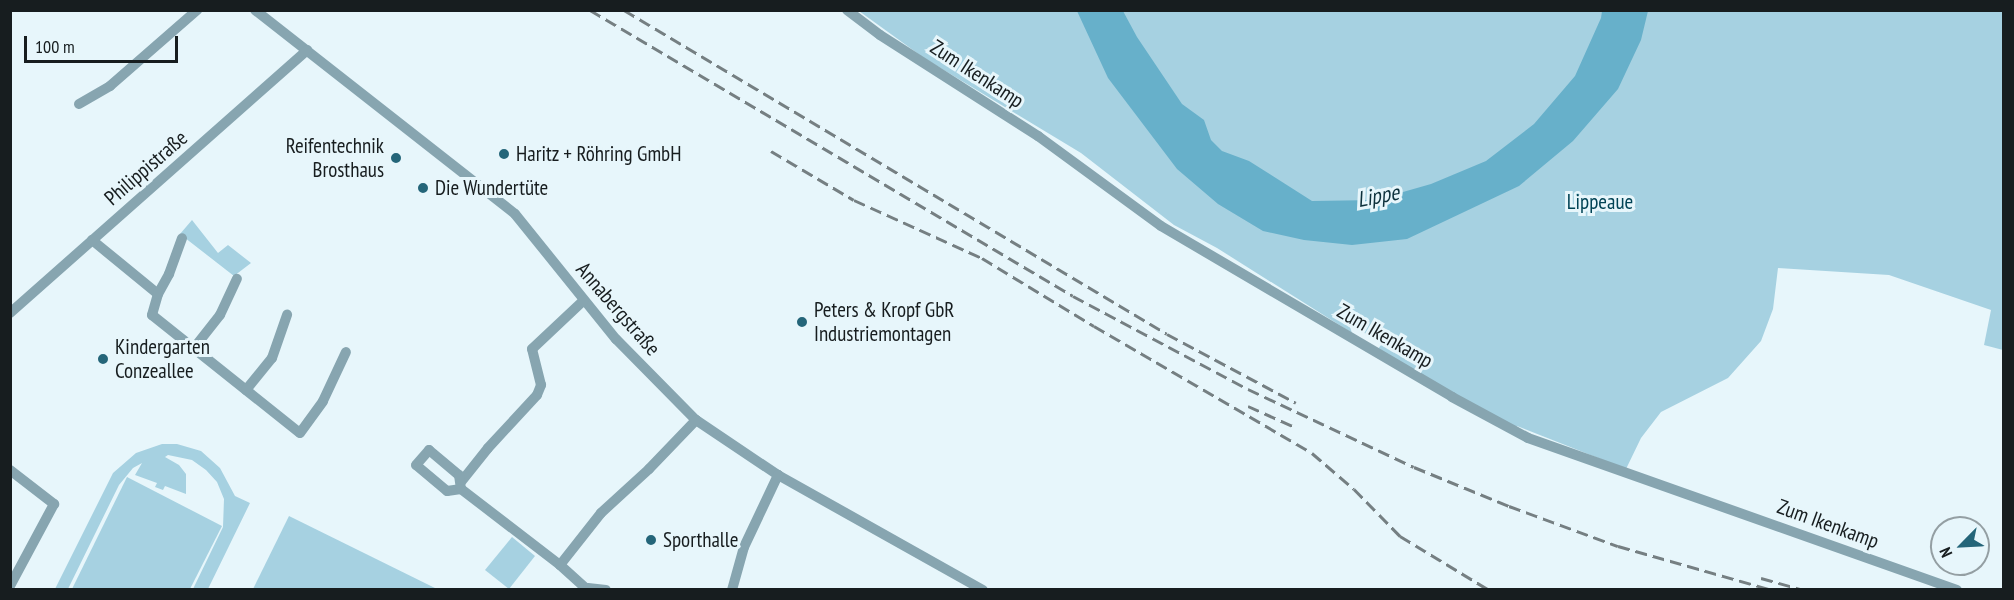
<!DOCTYPE html>
<meta charset="utf-8">
<style>
body{margin:0}
#map{position:relative;width:2014px;height:600px;overflow:hidden;background:#e7f6fb;font-family:"PT Sans Narrow",sans-serif}
div>[style]{position:absolute}
.green>*{inset:0;background:#a6d1e1}
.water>*{inset:0;background:#67b0ca}
.street>*{height:10px;margin:-5px;padding:0 5px;transform-origin:5px;border-radius:5px;background:#87a5b0}
.rail>*{height:3px;margin-top:-1.5px;transform-origin:0;background:repeating-linear-gradient(90deg,#757f82 0 12px,transparent 0 18px)}
.dots>*{width:16px;height:16px;translate:-50% -50%;box-sizing:border-box;border:3px solid #e7f6fb;border-radius:50%}
span{translate:-50% -50%;white-space:nowrap;text-align:center;line-height:1.15;-webkit-text-stroke:6px #e7f6fb;paint-order:stroke}
.street-label{font-size:21px;color:#171d1f}
.poi-label{font-size:21px;color:#171d1f}
.right{translate:-100% -50%;text-align:right}
.left{translate:0 -50%;text-align:left}
.park-label{font-size:21px;color:#004355}
.water-label{font-size:22px;color:#0d313c;font-style:italic}
.frame{position:absolute;inset:0;border:12px solid #171d1f;pointer-events:none}
.north{position:absolute;left:1930px;top:516px;width:60px;height:60px;box-sizing:border-box;background:#e7f6fb;border:2px solid #949fa3;border-radius:50%;rotate:246deg;font-size:16px;font-weight:700;line-height:24px;text-align:center;color:#171d1f}
.north::after{content:'';display:block;margin:auto;width:21px;height:27px;background:#246579;clip-path:polygon(50% 0,100% 100%,50% 72%,0 100%)}
.scale{position:absolute;left:24px;top:36px;width:154px;height:27px;box-sizing:border-box;border:3px solid #171d1f;border-top:0;padding-left:8px;font-size:18px;line-height:21px;white-space:nowrap;color:#171d1f;-webkit-text-stroke:4px #e7f6fb;paint-order:stroke}
</style>
<div id="map">
<div class="green">
<div style="clip-path:polygon(859px 11px,2003px 11px,2003px 350px,1984px 345px,1991px 310px,1889px 275px,1778px 268px,1773px 309px,1761px 341px,1728px 378px,1661px 412px,1641px 438px,1626px 469px,1517px 426px,1512px 433px,1378px 349px,1381px 345px,1363px 332px,1350px 327px,1352px 333px,1217px 248px,1174px 225px,1081px 153px,924px 58px)"></div>
<div style="clip-path:polygon(192px 220px,218px 253px,228px 245px,251px 263px,234px 276px,180px 234px)"></div>
<div style="clip-path:polygon(162px 444px,177px 444px,201px 451px,220px 468px,235px 496px,250px 503px,208px 589px,193px 589px,223px 527px,224px 499px,217px 482px,206px 470px,192px 460px,168px 455px,165px 457px,179px 465px,186px 474px,186px 494px,165px 486px,163px 490px,155px 487px,157px 483px,135px 475px,142px 463px,133px 468px,119px 485px,68px 589px,55px 589px,113px 473px,136px 453px)"></div>
<div style="clip-path:polygon(127px 477px,222px 526px,190px 589px,72px 589px)"></div>
<div style="clip-path:polygon(289px 516px,437px 589px,253px 589px)"></div>
<div style="clip-path:polygon(512px 537px,535px 556px,509px 589px,485px 570px)"></div>
</div>
<div class="water">
<div style="clip-path:polygon(1077px 11px,1123px 11px,1137px 37px,1182px 104px,1204px 120px,1211px 140px,1222px 151px,1249px 161px,1312px 201px,1375px 200px,1431px 184px,1486px 161px,1534px 124px,1575px 76px,1601px 18px,1602px 11px,1648px 11px,1641px 40px,1618px 89px,1573px 141px,1519px 186px,1407px 239px,1352px 245px,1304px 240px,1263px 231px,1218px 204px,1177px 169px,1108px 78px)"></div>
</div>
<div class="street">
<div style="left:255px;top:10px;width:330px;rotate:38.1deg"></div>
<div style="left:515px;top:214px;width:161px;rotate:51.1deg"></div>
<div style="left:616px;top:339px;width:114px;rotate:45.4deg"></div>
<div style="left:696px;top:420px;width:99px;rotate:33.9deg"></div>
<div style="left:778px;top:475px;width:235px;rotate:29.3deg"></div>
<div style="left:847px;top:10px;width:41px;rotate:37.1deg"></div>
<div style="left:880px;top:35px;width:188px;rotate:32.6deg"></div>
<div style="left:1038px;top:136px;width:152px;rotate:36.2deg"></div>
<div style="left:1161px;top:226px;width:338px;rotate:30.4deg"></div>
<div style="left:1452px;top:397px;width:86px;rotate:28.3deg"></div>
<div style="left:1528px;top:438px;width:455px;rotate:19.5deg"></div>
<div style="left:79px;top:104px;width:36px;rotate:-30deg"></div>
<div style="left:110px;top:86px;width:116px;rotate:-41.1deg"></div>
<div style="left:92px;top:240px;width:85px;rotate:39.3deg"></div>
<div style="left:158px;top:294px;width:22px;rotate:106deg"></div>
<div style="left:152px;top:315px;width:189px;rotate:38.6deg"></div>
<div style="left:300px;top:433px;width:39px;rotate:-54deg"></div>
<div style="left:323px;top:401px;width:54px;rotate:-64.9deg"></div>
<div style="left:158px;top:294px;width:23px;rotate:-61deg"></div>
<div style="left:169px;top:274px;width:38px;rotate:-70deg"></div>
<div style="left:10px;top:313px;width:397px;rotate:-41.5deg"></div>
<div style="left:194px;top:348px;width:42px;rotate:-51.8deg"></div>
<div style="left:220px;top:315px;width:40px;rotate:-65deg"></div>
<div style="left:246px;top:390px;width:41px;rotate:-50.9deg"></div>
<div style="left:272px;top:358px;width:46px;rotate:-70.8deg"></div>
<div style="left:10px;top:470px;width:56px;rotate:37.7deg"></div>
<div style="left:54px;top:504px;width:93px;rotate:118.2deg"></div>
<div style="left:461px;top:482px;width:43px;rotate:-51.5deg"></div>
<div style="left:488px;top:448px;width:72px;rotate:-47.2deg"></div>
<div style="left:537px;top:395px;width:11px;rotate:-68deg"></div>
<div style="left:541px;top:385px;width:37px;rotate:-104deg"></div>
<div style="left:532px;top:349px;width:71px;rotate:-43.3deg"></div>
<div style="left:461px;top:489px;width:14px;rotate:172deg"></div>
<div style="left:447px;top:491px;width:40px;rotate:-140deg"></div>
<div style="left:416px;top:465px;width:20px;rotate:-49deg"></div>
<div style="left:429px;top:450px;width:39px;rotate:40deg"></div>
<div style="left:459px;top:475px;width:14px;rotate:82deg"></div>
<div style="left:461px;top:489px;width:125px;rotate:37.5deg"></div>
<div style="left:560px;top:565px;width:66px;rotate:-51.7deg"></div>
<div style="left:601px;top:513px;width:65px;rotate:-42.5deg"></div>
<div style="left:649px;top:469px;width:68px;rotate:-46.2deg"></div>
<div style="left:560px;top:565px;width:38px;rotate:42deg"></div>
<div style="left:588px;top:588px;width:18px;rotate:6deg"></div>
<div style="left:732px;top:590px;width:45px;rotate:-74.4deg"></div>
<div style="left:744px;top:547px;width:80px;rotate:-64.7deg"></div>
</div>
<div class="rail">
<div style="left:590px;top:10px;width:561px;rotate:30.63deg"></div>
<div style="left:1073px;top:296px;width:198px;rotate:28deg"></div>
<div style="left:1248px;top:389px;width:183px;rotate:25.2deg"></div>
<div style="left:1414px;top:467px;width:103px;rotate:22.3deg"></div>
<div style="left:1509px;top:506px;width:116px;rotate:20.2deg"></div>
<div style="left:1618px;top:546px;width:160px;rotate:15.9deg"></div>
<div style="left:624px;top:10px;width:632px;rotate:30.82deg"></div>
<div style="left:1167px;top:334px;width:146px;rotate:28.1deg"></div>
<div style="left:771px;top:151px;width:96px;rotate:30.6deg"></div>
<div style="left:854px;top:200px;width:141px;rotate:24.4deg"></div>
<div style="left:982px;top:258px;width:131px;rotate:31.3deg"></div>
<div style="left:1094px;top:326px;width:252px;rotate:30.2deg"></div>
<div style="left:1312px;top:453px;width:55px;rotate:40.6deg"></div>
<div style="left:1354px;top:489px;width:66px;rotate:45.6deg"></div>
<div style="left:1400px;top:536px;width:104px;rotate:31.2deg"></div>
<div style="left:1248px;top:406px;width:51px;rotate:24.1deg"></div>
<div style="left:1761px;top:578px;width:45px;rotate:15.6deg"></div>
</div>
<div class="dots">
<div style="left:504px;top:154px;background:#246579"></div>
<div style="left:396px;top:158px;background:#246579"></div>
<div style="left:423px;top:188px;background:#246579"></div>
<div style="left:802px;top:322px;background:#246579"></div>
<div style="left:103px;top:359px;background:#246579"></div>
<div style="left:651px;top:540px;background:#246579"></div>
</div>
<div class="street-label">
<span style="left:977px;top:74px;rotate:33deg">Zum Ikenkamp</span>
<span style="left:146px;top:168px;rotate:-41deg">Philippistraße</span>
<span style="left:618px;top:309px;rotate:49deg">Annabergstraße</span>
<span style="left:1385px;top:336px;rotate:30deg">Zum Ikenkamp</span>
<span style="left:1828px;top:524px;rotate:20deg">Zum Ikenkamp</span>
</div>
<div class="poi-label">
<span class="right" style="left:384px;top:158px">Reifentechnik<br>Brosthaus</span>
<span class="left" style="left:516px;top:154px">Haritz + Röhring GmbH</span>
<span class="left" style="left:435px;top:188px">Die Wundertüte</span>
<span class="left" style="left:814px;top:322px">Peters &amp; Kropf GbR<br>Industriemontagen</span>
<span class="left" style="left:115px;top:359px">Kindergarten<br>Conzeallee</span>
<span class="left" style="left:663px;top:540px">Sporthalle</span>
</div>
<div class="park-label">
<span style="left:1600px;top:202px">Lippeaue</span>
</div>
<div class="water-label">
<span style="left:1378px;top:196px;rotate:-11deg">Lippe</span>
</div>
<div class="frame"></div>
<div class="north">N</div>
<div class="scale">100 m</div>
</div>
